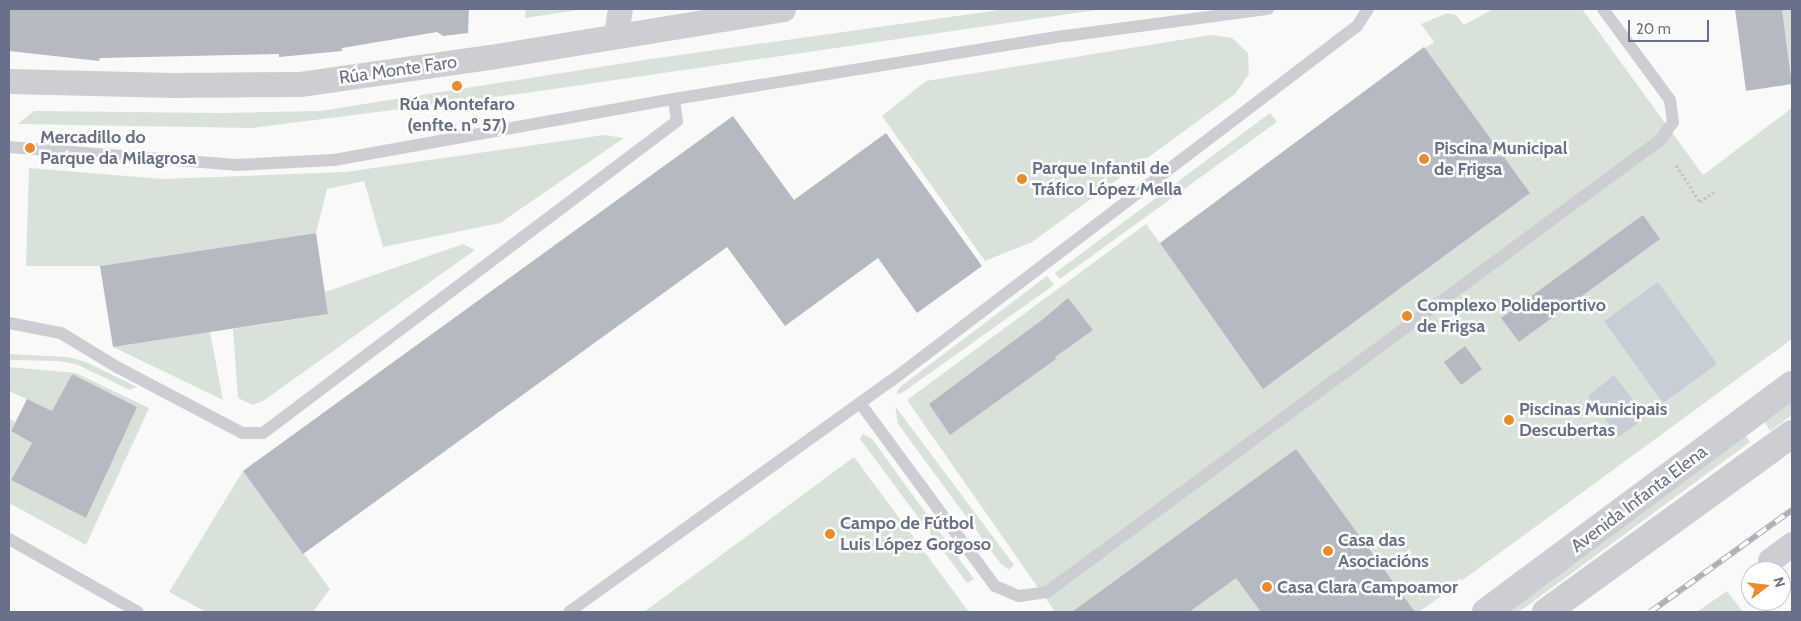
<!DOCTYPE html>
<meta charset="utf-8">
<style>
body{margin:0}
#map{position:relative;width:1801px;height:621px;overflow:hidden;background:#f9faf8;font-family:Cabin,sans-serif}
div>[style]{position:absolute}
.green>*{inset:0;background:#d9e2d8}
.water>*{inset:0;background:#c8ced5}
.building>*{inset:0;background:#b5b9c2}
.path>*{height:3px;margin-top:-1.5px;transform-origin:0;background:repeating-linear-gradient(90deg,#c1c3c6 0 2.5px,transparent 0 5px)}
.service>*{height:12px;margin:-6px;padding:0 6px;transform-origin:6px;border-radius:6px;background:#cdced3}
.minor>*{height:25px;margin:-12.5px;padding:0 12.5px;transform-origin:12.5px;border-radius:12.5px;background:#cdced3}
.tertiary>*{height:28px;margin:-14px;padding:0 14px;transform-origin:14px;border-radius:14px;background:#cdced3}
.rail>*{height:5.5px;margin-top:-2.75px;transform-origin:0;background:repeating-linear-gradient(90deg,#fff 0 11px,#acafb7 0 22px);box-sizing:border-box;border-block:1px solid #acafb7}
.dots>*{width:14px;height:14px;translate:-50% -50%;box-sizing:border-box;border:2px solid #fff;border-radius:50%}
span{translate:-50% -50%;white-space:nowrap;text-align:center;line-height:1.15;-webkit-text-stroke:5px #fff;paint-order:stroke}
.street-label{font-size:18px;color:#687189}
.poi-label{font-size:18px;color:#687189;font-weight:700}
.left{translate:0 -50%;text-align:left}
.frame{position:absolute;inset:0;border:10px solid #687189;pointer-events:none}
.north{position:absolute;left:1741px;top:561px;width:50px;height:50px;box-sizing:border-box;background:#fff;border:1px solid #c3c6d0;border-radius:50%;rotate:74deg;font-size:14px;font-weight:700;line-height:20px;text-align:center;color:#687189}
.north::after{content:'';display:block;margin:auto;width:18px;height:22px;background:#e98b28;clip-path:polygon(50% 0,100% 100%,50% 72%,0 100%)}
.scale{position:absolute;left:1628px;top:20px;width:81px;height:22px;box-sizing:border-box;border:2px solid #687189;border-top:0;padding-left:6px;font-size:15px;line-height:18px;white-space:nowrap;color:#687189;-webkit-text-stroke:4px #fff;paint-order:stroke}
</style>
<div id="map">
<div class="green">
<div style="clip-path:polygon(526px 9px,585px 9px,525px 18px)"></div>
<div style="clip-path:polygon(1006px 9px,1103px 9px,533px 92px,253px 128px,18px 124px,34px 111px,222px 113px,320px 111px,644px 60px)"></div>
<div style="clip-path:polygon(1493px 9px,1582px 9px,1703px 175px,1792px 108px,1792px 339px,1419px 612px,1055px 612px,907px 400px,1146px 224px,1160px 243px,1434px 42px,1421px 24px,1447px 13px,1456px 15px,1464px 25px)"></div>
<div style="clip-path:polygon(1782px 9px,1792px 9px,1792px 80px)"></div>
<div style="clip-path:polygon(1211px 35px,1232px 38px,1248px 53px,1249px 74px,1235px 94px,1032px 242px,985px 261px,882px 116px,926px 81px)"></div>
<div style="clip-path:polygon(1270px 113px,1277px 122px,1060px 279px,1055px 273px)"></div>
<div style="clip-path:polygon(604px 135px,624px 138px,500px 223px,383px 247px,364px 181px,327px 189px,316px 233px,100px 266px,26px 266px,29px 168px,163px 179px,345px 172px)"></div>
<div style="clip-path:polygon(463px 244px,475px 250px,263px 401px,253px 405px,238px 398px,233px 329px,328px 314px,325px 292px)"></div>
<div style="clip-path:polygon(1047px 276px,1054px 285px,902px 393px,896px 394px,900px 387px)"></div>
<div style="clip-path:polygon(210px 332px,223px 400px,113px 347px)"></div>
<div style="clip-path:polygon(9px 354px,68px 357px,86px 362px,137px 387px,130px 390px,78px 365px,59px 361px,9px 360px)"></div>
<div style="clip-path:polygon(9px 367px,76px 373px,149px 408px,86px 545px,9px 503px,9px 418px,15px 422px,11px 431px,32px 443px,11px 480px,86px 518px,136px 407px,72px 374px,52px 411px,9px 391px)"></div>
<div style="clip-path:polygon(1792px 402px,1792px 415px,1770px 431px,1765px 422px)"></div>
<div style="clip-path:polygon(895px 406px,1014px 565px,1009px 570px,1001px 564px,898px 424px)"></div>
<div style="clip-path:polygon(863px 434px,872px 439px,974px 579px,967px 583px,860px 439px)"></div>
<div style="clip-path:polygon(1746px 436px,1750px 442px,1519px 612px,1504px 612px)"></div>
<div style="clip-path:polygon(854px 457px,969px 612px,644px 612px)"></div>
<div style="clip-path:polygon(243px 471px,330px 589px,313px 612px,206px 612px,169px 592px)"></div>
<div style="clip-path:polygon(1727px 591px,1743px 612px,1697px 612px)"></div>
</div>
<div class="water">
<div style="clip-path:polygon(1658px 282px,1717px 364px,1663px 403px,1604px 321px)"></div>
<div style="clip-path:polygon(1614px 375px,1646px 417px,1619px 437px,1588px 396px)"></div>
</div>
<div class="building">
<div style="clip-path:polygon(9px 9px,469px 9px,468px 33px,443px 36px,437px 32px,342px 48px,342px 51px,279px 57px,279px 54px,100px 58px,99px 61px,9px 51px)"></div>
<div style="clip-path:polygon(1735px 9px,1782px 9px,1792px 84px,1746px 91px)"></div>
<div style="clip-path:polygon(1424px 47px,1530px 193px,1263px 389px,1160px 243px)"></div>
<div style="clip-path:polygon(733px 116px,794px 200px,886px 133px,982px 266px,917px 313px,878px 258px,785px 326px,727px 247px,303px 554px,243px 471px)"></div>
<div style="clip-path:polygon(1643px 215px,1660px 239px,1519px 342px,1501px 318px)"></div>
<div style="clip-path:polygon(316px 233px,328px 314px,113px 347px,100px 266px)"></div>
<div style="clip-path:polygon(1068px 298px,1093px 330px,1055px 357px,1056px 359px,950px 435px,929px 404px,1042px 320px)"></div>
<div style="clip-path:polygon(1465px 346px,1482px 369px,1461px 385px,1444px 362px)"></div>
<div style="clip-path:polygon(72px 374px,137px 407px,86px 518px,11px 480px,32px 443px,11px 431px,27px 399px,52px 411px)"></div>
<div style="clip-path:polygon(1296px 449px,1415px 612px,1261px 612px,1236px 578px,1189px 612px,1072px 612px)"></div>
</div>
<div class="path">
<div style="left:1676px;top:165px;width:44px;rotate:57deg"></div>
<div style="left:1700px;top:202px;width:17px;rotate:-36deg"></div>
</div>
<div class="service">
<div style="left:9px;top:147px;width:228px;rotate:4.5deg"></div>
<div style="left:236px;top:165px;width:98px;rotate:-2.9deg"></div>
<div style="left:334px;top:160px;width:345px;rotate:-10.2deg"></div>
<div style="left:674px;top:99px;width:396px;rotate:-9.2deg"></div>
<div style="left:1065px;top:36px;width:205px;rotate:-7.6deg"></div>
<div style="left:9px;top:323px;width:53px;rotate:10.9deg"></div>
<div style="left:61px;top:333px;width:66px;rotate:31.3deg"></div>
<div style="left:117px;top:367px;width:141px;rotate:27.8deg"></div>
<div style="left:242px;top:433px;width:21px"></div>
<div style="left:263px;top:433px;width:518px;rotate:-37deg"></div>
<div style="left:677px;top:121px;width:22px;rotate:-98deg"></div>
<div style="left:860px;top:403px;width:227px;rotate:53.6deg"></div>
<div style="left:995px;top:586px;width:26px;rotate:23deg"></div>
<div style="left:1019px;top:596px;width:28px;rotate:-8deg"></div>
<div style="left:1047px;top:592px;width:762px;rotate:-36.4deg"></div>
<div style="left:1660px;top:140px;width:22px;rotate:-54deg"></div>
<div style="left:1673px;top:122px;width:22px;rotate:-98deg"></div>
<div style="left:1670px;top:100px;width:113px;rotate:-126.4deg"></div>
<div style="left:9px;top:539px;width:148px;rotate:29.5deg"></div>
<div style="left:569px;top:612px;width:396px;rotate:-35.7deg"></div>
<div style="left:891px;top:381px;width:586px;rotate:-37.3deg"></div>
<div style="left:1357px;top:26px;width:20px;rotate:-57deg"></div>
</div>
<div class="minor">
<div style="left:616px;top:36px;width:27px;rotate:-82deg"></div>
<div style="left:9px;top:81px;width:164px;rotate:1.4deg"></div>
<div style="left:173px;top:85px;width:127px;rotate:-0.5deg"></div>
<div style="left:300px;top:84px;width:192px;rotate:-8.1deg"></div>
<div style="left:490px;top:57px;width:297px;rotate:-9.3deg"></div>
<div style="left:1770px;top:560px;width:27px;rotate:-36deg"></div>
</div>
<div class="tertiary">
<div style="left:1486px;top:612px;width:381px;rotate:-36.6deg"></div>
<div style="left:1546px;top:612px;width:304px;rotate:-35.9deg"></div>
</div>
<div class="rail">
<div style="left:1650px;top:612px;width:175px;rotate:-35.7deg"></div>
</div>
<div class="dots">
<div style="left:457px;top:86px;background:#e98b28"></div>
<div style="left:30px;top:148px;background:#e98b28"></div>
<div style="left:1424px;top:159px;background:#e98b28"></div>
<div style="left:1022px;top:179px;background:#e98b28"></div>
<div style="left:1407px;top:316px;background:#e98b28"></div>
<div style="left:1509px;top:420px;background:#e98b28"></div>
<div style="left:830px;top:534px;background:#e98b28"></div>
<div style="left:1328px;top:551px;background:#e98b28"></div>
<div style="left:1267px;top:587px;background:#e98b28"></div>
</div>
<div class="street-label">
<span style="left:398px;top:70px;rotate:-8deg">Rúa Monte Faro</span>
<span style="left:1639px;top:499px;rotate:-37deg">Avenida Infanta Elena</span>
</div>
<div class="poi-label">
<span style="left:457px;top:115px">Rúa Montefaro<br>(enfte. nº 57)</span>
<span class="left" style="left:40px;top:148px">Mercadillo do<br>Parque da Milagrosa</span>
<span class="left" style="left:1434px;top:159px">Piscina Municipal<br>de Frigsa</span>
<span class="left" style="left:1032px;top:179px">Parque Infantil de<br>Tráfico López Mella</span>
<span class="left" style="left:1417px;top:316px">Complexo Polideportivo<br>de Frigsa</span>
<span class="left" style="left:1519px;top:420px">Piscinas Municipais<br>Descubertas</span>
<span class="left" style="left:840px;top:534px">Campo de Fútbol<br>Luis López Gorgoso</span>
<span class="left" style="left:1338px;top:551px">Casa das<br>Asociacións</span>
<span class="left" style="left:1277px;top:587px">Casa Clara Campoamor</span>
</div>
<div class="frame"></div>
<div class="north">N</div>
<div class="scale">20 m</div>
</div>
